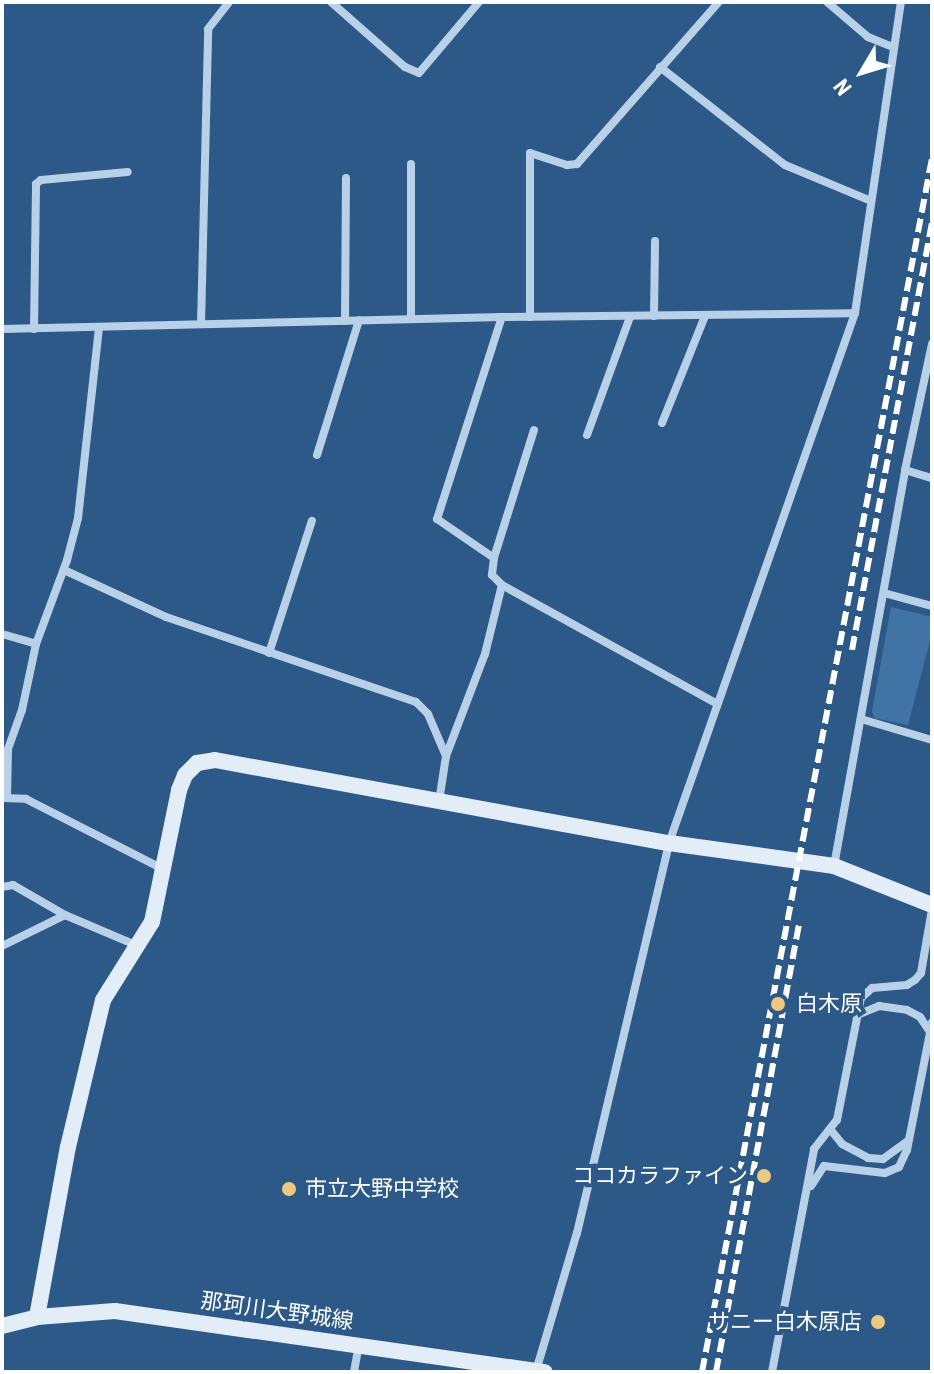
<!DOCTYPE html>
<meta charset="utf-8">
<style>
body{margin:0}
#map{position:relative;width:934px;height:1374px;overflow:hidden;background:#2c5988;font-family:"Roboto Condensed","Noto Sans JP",sans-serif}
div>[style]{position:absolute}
.green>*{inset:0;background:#4174a4}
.street>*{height:8px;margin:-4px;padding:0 4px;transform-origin:4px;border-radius:4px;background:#b9d1e8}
.secondary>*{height:16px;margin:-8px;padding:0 8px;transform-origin:8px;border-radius:8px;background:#e2edf8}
.rail>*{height:6px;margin-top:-3px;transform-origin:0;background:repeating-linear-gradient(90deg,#fff 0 14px,transparent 0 20px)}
.dots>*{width:22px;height:22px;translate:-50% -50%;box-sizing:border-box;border:4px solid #2c5988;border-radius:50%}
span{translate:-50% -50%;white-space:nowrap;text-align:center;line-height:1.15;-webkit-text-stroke:8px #2c5988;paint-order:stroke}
.poi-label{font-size:22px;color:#fff}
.left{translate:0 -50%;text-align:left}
.right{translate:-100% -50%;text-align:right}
.street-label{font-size:22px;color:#fff}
.frame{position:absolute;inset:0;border:4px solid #fff;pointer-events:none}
.north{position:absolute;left:822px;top:32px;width:80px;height:80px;-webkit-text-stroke:6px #2c5988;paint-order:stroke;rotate:232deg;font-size:22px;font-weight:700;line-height:32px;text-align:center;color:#fff}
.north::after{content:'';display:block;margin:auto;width:28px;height:36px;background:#fff;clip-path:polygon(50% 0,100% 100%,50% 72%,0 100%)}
</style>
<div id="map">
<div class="green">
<div style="clip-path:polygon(891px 607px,932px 617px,932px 633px,908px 725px,874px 718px,872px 711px)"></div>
</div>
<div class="street">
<div style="left:331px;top:2px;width:98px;rotate:41.3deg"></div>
<div style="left:405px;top:67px;width:15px;rotate:23deg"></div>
<div style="left:419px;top:73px;width:93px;rotate:-49.8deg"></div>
<div style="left:827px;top:2px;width:54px;rotate:40.5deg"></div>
<div style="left:868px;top:37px;width:27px;rotate:22deg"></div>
<div style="left:660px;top:67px;width:159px;rotate:38.1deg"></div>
<div style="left:785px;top:165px;width:93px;rotate:22.7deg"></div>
<div style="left:411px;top:164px;width:155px;rotate:90deg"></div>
<div style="left:654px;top:316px;width:75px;rotate:-89.2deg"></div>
<div style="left:530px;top:317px;width:164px;rotate:-90deg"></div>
<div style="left:530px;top:153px;width:39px;rotate:18deg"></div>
<div style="left:567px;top:165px;width:10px;rotate:-6deg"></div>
<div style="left:577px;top:164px;width:215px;rotate:-48.8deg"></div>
<div style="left:345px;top:321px;width:143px;rotate:-89.6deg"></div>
<div style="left:201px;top:324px;width:295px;rotate:-88.6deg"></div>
<div style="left:208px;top:29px;width:34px;rotate:-52deg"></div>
<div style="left:2px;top:329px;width:500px;rotate:-1.37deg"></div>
<div style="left:502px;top:317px;width:353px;rotate:-0.6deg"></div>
<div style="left:34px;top:329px;width:145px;rotate:-89.2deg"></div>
<div style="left:36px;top:184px;width:6px;rotate:-39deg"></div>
<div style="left:41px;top:180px;width:87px;rotate:-5.3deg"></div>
<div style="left:662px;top:423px;width:115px;rotate:-68.1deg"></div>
<div style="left:534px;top:430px;width:134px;rotate:107.4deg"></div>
<div style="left:494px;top:558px;width:17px;rotate:97deg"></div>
<div style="left:492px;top:575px;width:14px;rotate:45deg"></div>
<div style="left:502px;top:585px;width:244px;rotate:28.9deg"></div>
<div style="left:587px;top:435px;width:126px;rotate:-70deg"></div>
<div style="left:317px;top:455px;width:141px;rotate:-72.7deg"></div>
<div style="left:905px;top:470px;width:28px;rotate:17deg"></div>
<div style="left:494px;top:558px;width:69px;rotate:-145.6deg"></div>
<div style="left:437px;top:519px;width:212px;rotate:-72.2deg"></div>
<div style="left:64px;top:570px;width:112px;rotate:24.7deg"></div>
<div style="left:166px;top:617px;width:264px;rotate:18.8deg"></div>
<div style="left:416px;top:702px;width:17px;rotate:45deg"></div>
<div style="left:428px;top:714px;width:46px;rotate:66.8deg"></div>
<div style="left:446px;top:756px;width:47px;rotate:98.7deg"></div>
<div style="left:884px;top:593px;width:50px;rotate:15.2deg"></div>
<div style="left:2px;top:634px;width:35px;rotate:16deg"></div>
<div style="left:269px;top:653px;width:139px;rotate:-72deg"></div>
<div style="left:861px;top:719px;width:74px;rotate:16.5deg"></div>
<div style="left:446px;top:756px;width:109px;rotate:-69.1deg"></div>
<div style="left:485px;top:654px;width:71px;rotate:-76.2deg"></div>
<div style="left:7px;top:797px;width:48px;rotate:-88.8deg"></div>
<div style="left:8px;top:749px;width:41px;rotate:-70.3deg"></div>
<div style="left:22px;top:710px;width:67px;rotate:-78deg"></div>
<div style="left:36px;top:644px;width:90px;rotate:-69.7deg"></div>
<div style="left:67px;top:560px;width:43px;rotate:-75.3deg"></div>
<div style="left:78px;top:518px;width:192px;rotate:-83.7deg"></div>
<div style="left:2px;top:798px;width:24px;rotate:2deg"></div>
<div style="left:26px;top:799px;width:154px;rotate:27.1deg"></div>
<div style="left:834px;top:866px;width:402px;rotate:-79.8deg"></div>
<div style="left:905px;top:470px;width:129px;rotate:-77.9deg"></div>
<div style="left:2px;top:887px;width:11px;rotate:-10deg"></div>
<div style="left:13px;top:885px;width:60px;rotate:30deg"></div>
<div style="left:2px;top:946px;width:70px;rotate:-26.2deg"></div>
<div style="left:65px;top:915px;width:79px;rotate:23deg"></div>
<div style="left:857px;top:1015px;width:24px;rotate:-22deg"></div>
<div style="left:879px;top:1006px;width:28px;rotate:8deg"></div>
<div style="left:907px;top:1010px;width:15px;rotate:28deg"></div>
<div style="left:920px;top:1017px;width:18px;rotate:56deg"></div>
<div style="left:830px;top:1129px;width:19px;rotate:51deg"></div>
<div style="left:842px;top:1144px;width:30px;rotate:28deg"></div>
<div style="left:868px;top:1158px;width:15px;rotate:4deg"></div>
<div style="left:883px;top:1159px;width:31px;rotate:-36deg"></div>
<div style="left:811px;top:1186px;width:24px;rotate:-57deg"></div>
<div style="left:824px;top:1166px;width:61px;rotate:6.5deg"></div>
<div style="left:885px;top:1173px;width:15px;rotate:-23deg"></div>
<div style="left:899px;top:1167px;width:19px;rotate:-65deg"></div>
<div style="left:907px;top:1150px;width:130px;rotate:-78.9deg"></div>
<div style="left:536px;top:1371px;width:144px;rotate:-73.5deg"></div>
<div style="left:577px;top:1233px;width:401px;rotate:-76.7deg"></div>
<div style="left:669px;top:843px;width:562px;rotate:-70.66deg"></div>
<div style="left:855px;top:313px;width:314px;rotate:-81.6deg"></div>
<div style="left:354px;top:1372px;width:27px;rotate:-80deg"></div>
<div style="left:772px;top:1372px;width:227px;rotate:-79.3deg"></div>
<div style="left:814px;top:1149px;width:37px;rotate:-52deg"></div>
<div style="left:837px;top:1120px;width:124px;rotate:-78.9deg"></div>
<div style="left:861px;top:998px;width:15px;rotate:-42deg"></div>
<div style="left:872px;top:988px;width:35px;rotate:-5deg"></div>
<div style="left:907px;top:985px;width:9px;rotate:-32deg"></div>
<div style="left:915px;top:980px;width:9px;rotate:-49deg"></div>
<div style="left:921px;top:973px;width:65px;rotate:-80.2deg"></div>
</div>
<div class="secondary">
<div style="left:37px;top:1317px;width:173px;rotate:-79.7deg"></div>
<div style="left:68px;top:1147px;width:151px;rotate:-76.6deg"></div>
<div style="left:103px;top:1000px;width:92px;rotate:-57.9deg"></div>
<div style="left:152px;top:922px;width:135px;rotate:-78.4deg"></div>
<div style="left:179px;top:790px;width:16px;rotate:-68deg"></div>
<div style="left:185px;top:775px;width:17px;rotate:-45deg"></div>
<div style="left:197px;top:763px;width:18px;rotate:-9deg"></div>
<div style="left:215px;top:760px;width:462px;rotate:10.4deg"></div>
<div style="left:669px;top:843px;width:167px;rotate:7.9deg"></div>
<div style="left:834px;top:866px;width:105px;rotate:21.7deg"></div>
<div style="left:2px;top:1326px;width:36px;rotate:-14deg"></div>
<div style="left:37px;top:1317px;width:78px;rotate:-4.4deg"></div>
<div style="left:115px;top:1311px;width:434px;rotate:8.1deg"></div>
</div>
<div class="rail">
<div style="left:852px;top:650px;width:435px;rotate:-79.4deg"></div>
<div style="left:702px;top:1372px;width:1236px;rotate:-79.27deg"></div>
<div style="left:716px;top:1372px;width:455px;rotate:-79.5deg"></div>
</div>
<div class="dots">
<div style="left:778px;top:1004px;background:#edc881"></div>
<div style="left:764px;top:1176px;background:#edc881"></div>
<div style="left:289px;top:1189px;background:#edc881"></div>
<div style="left:878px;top:1322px;background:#edc881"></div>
</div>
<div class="poi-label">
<span class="left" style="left:796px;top:1004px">白木原</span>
<span class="right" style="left:748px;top:1176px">ココカラファイン</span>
<span class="left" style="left:305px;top:1189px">市立大野中学校</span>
<span class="right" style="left:862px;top:1322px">サニー白木原店</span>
</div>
<div class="street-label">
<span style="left:277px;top:1311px;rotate:8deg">那珂川大野城線</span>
</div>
<div class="frame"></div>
<div class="north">N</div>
</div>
